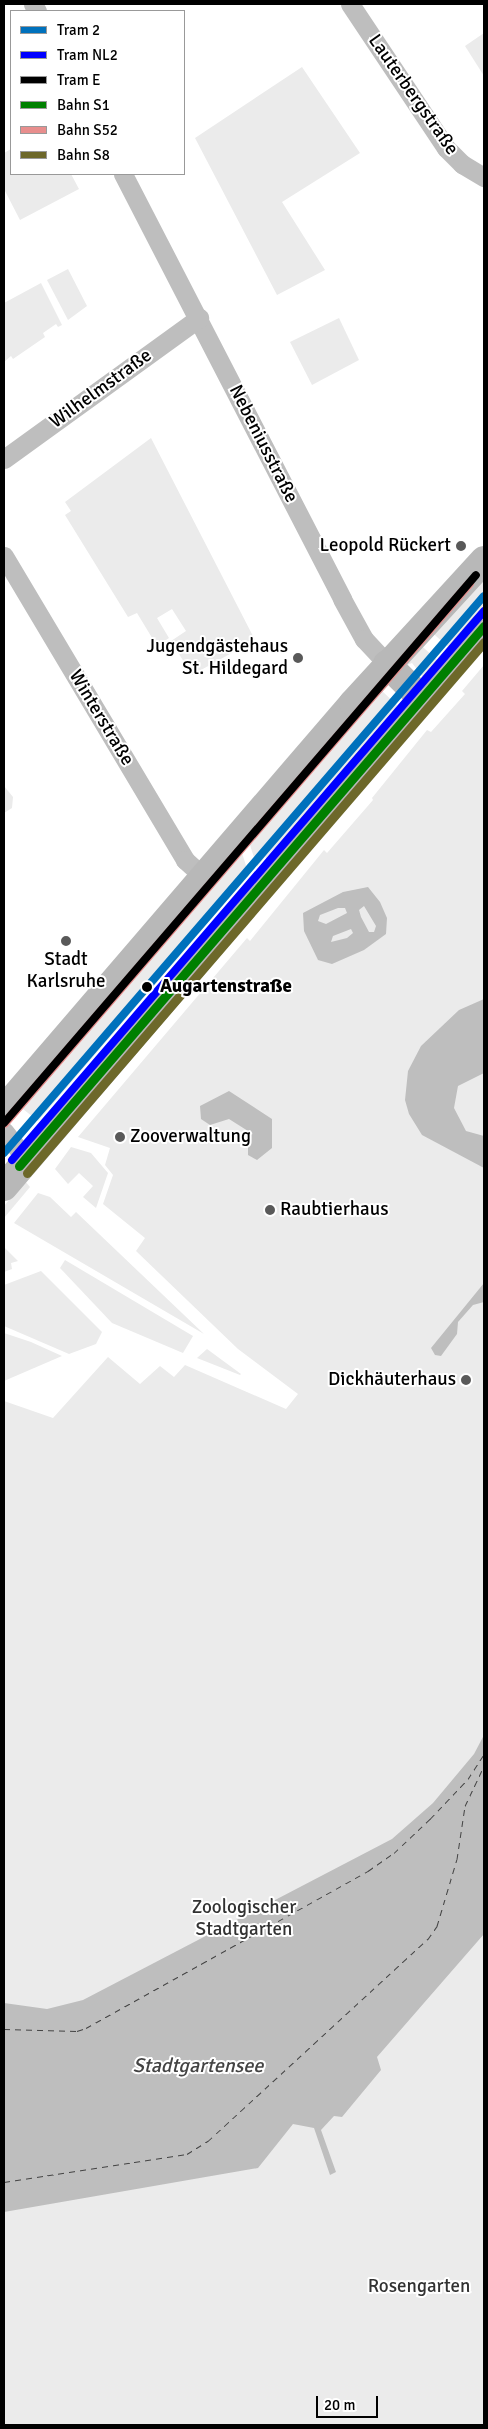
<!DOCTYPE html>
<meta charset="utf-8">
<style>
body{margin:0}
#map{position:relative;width:488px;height:2429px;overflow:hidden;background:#fff;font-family:Signika,sans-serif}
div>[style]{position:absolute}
.green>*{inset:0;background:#ebebeb}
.water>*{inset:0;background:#bebebe}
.ferry>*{height:1px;margin-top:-0.5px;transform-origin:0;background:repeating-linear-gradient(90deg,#434343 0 6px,transparent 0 11px)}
.minor>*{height:19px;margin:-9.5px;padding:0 9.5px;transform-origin:9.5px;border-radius:9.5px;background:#bebebe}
.secondary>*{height:28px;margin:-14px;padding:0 14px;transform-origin:14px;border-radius:14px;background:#b8b8b8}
.rail-1>*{height:9px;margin:-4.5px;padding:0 4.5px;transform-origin:4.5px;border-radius:4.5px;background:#008000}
.rail-2>*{height:9px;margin:-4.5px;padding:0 4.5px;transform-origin:4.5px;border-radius:4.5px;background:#e88e8d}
.rail-3>*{height:9px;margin:-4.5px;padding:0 4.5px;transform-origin:4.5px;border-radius:4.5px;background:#6d682a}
.tram-1>*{height:8px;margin:-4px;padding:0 4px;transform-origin:4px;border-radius:4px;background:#0071bc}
.tram-2>*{height:8px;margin:-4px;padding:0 4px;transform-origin:4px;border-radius:4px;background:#00f}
.tram-3>*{height:8px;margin:-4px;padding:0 4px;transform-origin:4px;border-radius:4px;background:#000}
.dots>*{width:14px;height:14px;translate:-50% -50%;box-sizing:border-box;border:2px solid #fff;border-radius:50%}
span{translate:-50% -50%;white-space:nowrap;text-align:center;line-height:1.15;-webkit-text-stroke:4px #fff;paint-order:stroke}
.street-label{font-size:19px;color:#000}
.poi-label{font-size:19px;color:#000}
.right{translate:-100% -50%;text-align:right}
.left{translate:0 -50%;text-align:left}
.stop-label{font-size:19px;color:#000;font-weight:700}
.park-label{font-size:19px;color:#323232}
.water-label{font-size:20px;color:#434343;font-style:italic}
.frame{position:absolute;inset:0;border:5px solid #000;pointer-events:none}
.legend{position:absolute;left:10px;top:10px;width:175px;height:165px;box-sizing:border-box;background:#fff;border:1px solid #999;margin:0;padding:6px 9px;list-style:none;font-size:15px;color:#000}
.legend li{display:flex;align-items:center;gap:10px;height:25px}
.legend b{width:25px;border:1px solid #999}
.scale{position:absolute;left:316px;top:2396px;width:62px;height:22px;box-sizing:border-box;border:2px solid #000;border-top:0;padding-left:6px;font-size:15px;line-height:18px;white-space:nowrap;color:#000;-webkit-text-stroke:4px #fff;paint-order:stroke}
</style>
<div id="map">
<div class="green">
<div style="clip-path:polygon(484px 33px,484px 76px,465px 46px)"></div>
<div style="clip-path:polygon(302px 67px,360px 153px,282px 202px,325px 270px,277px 295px,195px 138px)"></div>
<div style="clip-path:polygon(11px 149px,11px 174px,71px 174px,79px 189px,20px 220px,4px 189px,4px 153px)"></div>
<div style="clip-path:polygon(68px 269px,87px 306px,68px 320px,47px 280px)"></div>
<div style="clip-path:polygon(41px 283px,62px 325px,58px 327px,56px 324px,43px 333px,45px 337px,13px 359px,11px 356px,4px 362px,4px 303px)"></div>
<div style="clip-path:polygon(339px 318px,359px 360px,312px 385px,290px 342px)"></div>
<div style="clip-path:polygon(151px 438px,255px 640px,192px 675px,171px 641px,186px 631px,172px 609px,157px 618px,169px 638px,157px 646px,137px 613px,128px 617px,65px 515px,71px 511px,65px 502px)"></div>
<div style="clip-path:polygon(484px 571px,484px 617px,454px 652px,427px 628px)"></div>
<div style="clip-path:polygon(416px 641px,443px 665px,430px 675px,422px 676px,412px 663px,407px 665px,401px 657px)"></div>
<div style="clip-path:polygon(484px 665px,484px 2425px,4px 2425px,4px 1401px,53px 1418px,108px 1357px,140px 1384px,160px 1366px,174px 1377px,185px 1365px,286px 1409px,298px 1394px,238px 1349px,136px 1251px,145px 1238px,103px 1204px,113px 1175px,105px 1165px,110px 1148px,78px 1137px,247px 938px,250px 941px,324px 850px,327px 853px,373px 800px,372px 798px,427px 730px,431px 732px,465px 694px,462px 691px)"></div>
<div style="clip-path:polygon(382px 691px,397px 705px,396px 708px,272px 863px,265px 857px,257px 867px,250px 845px,244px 839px)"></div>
<div style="clip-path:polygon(4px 786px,13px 797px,12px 808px,4px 813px)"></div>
<div style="clip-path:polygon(242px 853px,249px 875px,38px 1121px,23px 1109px)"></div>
<div style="clip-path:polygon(71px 1147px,91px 1153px,108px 1173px,96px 1208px,83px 1197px,93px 1186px,79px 1173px,68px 1184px,55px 1169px)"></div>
<div style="clip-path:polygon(25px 1181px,30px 1187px,4px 1218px,4px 1206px)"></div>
<div style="clip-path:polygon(38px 1193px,50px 1197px,71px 1217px,76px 1212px,204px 1334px,14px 1223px)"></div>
<div style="clip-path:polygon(4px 1247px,18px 1261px,11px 1263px,12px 1269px,4px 1272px)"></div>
<div style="clip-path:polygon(65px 1260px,193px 1336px,183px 1353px,112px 1323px,60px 1268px)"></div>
<div style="clip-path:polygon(41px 1271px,102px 1332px,96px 1344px,69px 1354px,4px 1326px,4px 1285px)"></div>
<div style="clip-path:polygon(4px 1333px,31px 1342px,62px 1356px,4px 1381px)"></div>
<div style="clip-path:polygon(207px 1349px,241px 1374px,240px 1375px,197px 1358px)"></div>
</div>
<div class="water">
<div style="clip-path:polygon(evenodd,368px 887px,380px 902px,387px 918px,386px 934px,364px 950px,332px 964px,318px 960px,304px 931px,303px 913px,343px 892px,368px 887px,364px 906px,376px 926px,374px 932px,369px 932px,361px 917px,359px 910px,364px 906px,368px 887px,338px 908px,345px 908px,347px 913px,326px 924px,318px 921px,320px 915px,338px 908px,368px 887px,351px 929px,353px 933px,347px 938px,331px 942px,333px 936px,351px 929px)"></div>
<div style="clip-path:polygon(484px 999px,484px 1073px,458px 1086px,454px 1108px,466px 1131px,484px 1136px,484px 1168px,422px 1135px,409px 1114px,405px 1100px,408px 1071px,421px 1046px,459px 1010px)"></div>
<div style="clip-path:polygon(229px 1091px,272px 1119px,272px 1148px,257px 1160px,248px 1155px,248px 1131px,229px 1119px,210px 1125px,201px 1119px,200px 1106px)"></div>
<div style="clip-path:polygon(484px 1283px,484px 1302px,473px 1305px,458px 1322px,457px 1334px,441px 1356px,435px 1355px,431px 1348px)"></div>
<div style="clip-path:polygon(484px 1735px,484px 1934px,377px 2057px,381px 2070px,342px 2117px,334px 2116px,321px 2130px,336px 2172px,330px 2175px,314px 2128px,293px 2124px,258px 2168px,4px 2212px,4px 2003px,47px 2009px,83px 2000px,392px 1839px,433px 1803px,474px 1754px)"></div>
</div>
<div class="ferry">
<div style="left:4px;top:2029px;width:73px;rotate:1.6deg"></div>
<div style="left:77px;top:2031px;width:9px;rotate:-18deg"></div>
<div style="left:86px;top:2028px;width:323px;rotate:-29.1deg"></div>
<div style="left:368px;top:1871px;width:32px;rotate:-35deg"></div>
<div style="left:394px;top:1853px;width:50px;rotate:-43.4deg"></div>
<div style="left:430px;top:1819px;width:55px;rotate:-46.5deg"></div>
<div style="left:468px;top:1779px;width:30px;rotate:-57deg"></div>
<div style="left:4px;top:2182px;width:185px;rotate:-8.7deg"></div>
<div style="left:187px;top:2154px;width:25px;rotate:-32deg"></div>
<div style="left:208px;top:2141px;width:299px;rotate:-42.6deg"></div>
<div style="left:428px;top:1939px;width:16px;rotate:-55deg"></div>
<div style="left:437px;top:1926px;width:70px;rotate:-73.4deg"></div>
<div style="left:457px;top:1859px;width:54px;rotate:-81.4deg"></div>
<div style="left:465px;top:1806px;width:44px;rotate:-64.6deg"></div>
</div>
<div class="minor">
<div style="left:33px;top:4px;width:8px;rotate:60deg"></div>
<div style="left:350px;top:4px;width:173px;rotate:56.3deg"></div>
<div style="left:446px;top:148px;width:23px;rotate:45deg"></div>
<div style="left:462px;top:164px;width:26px;rotate:31deg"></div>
<div style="left:123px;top:174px;width:478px;rotate:62.7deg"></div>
<div style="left:342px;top:599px;width:46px;rotate:61.2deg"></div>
<div style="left:364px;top:639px;width:34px;rotate:47deg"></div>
<div style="left:4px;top:459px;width:241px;rotate:-35.9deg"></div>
<div style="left:4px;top:556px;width:354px;rotate:59.2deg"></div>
<div style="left:185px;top:860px;width:24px;rotate:42deg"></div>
<div style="left:4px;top:1131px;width:37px;rotate:52deg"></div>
</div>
<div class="secondary">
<div style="left:387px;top:664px;width:49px;rotate:45deg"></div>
<div style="left:4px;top:1109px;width:535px;rotate:-49.32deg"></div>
<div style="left:353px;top:703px;width:194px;rotate:-47.5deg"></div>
<div style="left:4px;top:1187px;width:738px;rotate:-49.45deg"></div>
</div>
<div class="rail-1">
<div style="left:19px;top:1166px;width:713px;rotate:-49.27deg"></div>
</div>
<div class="rail-2">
<div style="left:4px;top:1123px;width:713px;rotate:-49.27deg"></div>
</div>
<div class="rail-3">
<div style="left:27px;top:1173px;width:701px;rotate:-49.28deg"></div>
</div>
<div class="tram-1">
<div style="left:4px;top:1153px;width:735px;rotate:-49.25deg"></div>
</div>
<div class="tram-2">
<div style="left:12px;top:1160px;width:724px;rotate:-49.31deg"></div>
</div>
<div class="tram-3">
<div style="left:4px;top:1123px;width:723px;rotate:-49.26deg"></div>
</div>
<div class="dots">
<div style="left:461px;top:546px;background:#595959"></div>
<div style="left:298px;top:658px;background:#595959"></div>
<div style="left:66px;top:941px;background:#595959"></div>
<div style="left:147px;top:987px;background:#000"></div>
<div style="left:120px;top:1137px;background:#595959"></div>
<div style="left:270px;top:1210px;background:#595959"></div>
<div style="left:466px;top:1380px;background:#595959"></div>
</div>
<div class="street-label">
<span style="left:413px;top:95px;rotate:55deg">Lauterbergstraße</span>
<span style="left:101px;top:389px;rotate:-36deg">Wilhelmstraße</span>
<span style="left:263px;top:444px;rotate:63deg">Nebeniusstraße</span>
<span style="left:101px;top:718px;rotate:59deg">Winterstraße</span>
</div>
<div class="poi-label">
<span class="right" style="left:451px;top:546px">Leopold Rückert</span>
<span class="right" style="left:288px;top:658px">Jugendgästehaus<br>St. Hildegard</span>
<span style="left:66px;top:971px">Stadt<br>Karlsruhe</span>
<span class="left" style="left:130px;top:1137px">Zooverwaltung</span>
<span class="left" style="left:280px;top:1210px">Raubtierhaus</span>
<span class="right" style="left:456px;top:1380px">Dickhäuterhaus</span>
</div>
<div class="stop-label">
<span class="left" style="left:160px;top:987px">Augartenstraße</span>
</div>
<div class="park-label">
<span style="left:244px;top:1919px">Zoologischer<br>Stadtgarten</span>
<span style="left:419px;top:2287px">Rosengarten</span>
</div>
<div class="water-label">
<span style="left:198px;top:2065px">Stadtgartensee</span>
</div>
<div class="frame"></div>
<ul class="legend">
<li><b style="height:6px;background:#0071bc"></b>Tram 2</li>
<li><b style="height:6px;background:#00f"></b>Tram NL2</li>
<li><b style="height:6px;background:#000"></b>Tram E</li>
<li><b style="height:6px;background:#008000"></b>Bahn S1</li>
<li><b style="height:6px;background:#e88e8d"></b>Bahn S52</li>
<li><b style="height:6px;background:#6d682a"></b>Bahn S8</li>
</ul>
<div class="scale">20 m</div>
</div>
